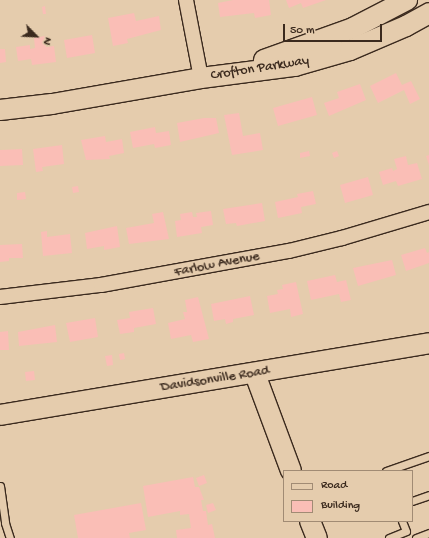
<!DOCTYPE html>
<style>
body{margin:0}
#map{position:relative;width:429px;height:538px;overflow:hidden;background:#e5ccad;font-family:"Gochi Hand",sans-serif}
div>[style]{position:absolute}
.building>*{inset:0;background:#fabeb6}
.roads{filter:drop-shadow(1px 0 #3b2a1e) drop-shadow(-1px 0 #3b2a1e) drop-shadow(0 1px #3b2a1e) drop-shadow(0 -1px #3b2a1e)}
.lane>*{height:7px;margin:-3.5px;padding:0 3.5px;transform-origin:3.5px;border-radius:3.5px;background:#e5ccad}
.street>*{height:14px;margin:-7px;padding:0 7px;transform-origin:7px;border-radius:7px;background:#e5ccad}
.secondary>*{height:20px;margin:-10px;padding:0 10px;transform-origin:10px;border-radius:10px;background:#e5ccad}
span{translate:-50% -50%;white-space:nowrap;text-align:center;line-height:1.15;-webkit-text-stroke:3px #e5ccad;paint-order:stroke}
.street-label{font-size:14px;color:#3b2a1e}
.legend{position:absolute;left:283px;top:470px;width:130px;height:52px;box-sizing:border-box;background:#e5ccad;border:1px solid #a18b74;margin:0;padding:5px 7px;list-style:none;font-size:12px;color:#3b2a1e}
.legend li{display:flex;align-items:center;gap:8px;height:20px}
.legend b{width:20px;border:1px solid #a18b74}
.north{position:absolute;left:16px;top:16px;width:40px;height:40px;-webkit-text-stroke:3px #e5ccad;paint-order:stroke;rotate:114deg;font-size:11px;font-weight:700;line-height:16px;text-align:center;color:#3b2a1e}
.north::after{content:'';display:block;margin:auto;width:14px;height:18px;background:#3b2a1e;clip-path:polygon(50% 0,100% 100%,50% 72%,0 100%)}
.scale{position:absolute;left:283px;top:24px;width:99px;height:18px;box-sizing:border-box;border:2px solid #3b2a1e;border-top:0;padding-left:5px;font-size:12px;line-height:14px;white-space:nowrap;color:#3b2a1e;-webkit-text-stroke:3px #e5ccad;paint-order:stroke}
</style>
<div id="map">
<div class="building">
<div style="clip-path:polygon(233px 0,269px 0,271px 15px,255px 18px,254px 13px,220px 17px,218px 3px)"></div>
<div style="clip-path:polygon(286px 0,326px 0,303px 8px,301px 3px,289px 8px)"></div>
<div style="clip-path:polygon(45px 6px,46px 14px,43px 14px,42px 7px)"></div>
<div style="clip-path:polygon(134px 13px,136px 21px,159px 16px,161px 30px,127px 39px,128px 43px,113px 46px,108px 18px)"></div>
<div style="clip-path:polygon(92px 35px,95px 53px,67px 58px,64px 40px)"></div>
<div style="clip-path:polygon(45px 36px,46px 47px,54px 46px,56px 62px,32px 65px,31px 59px,18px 61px,16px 47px,30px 45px,30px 49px,35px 48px,34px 38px)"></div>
<div style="clip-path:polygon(0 49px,5px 49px,6px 62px,0 63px)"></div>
<div style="clip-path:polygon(396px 73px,402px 85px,411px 81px,420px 99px,410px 104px,404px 90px,378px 103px,370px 86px)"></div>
<div style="clip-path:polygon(360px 84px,366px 100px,329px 116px,324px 103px,339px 98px,337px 92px)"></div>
<div style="clip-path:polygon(312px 97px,317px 115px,278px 126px,273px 108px)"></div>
<div style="clip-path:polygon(239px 113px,243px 136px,260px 133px,263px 150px,232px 155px,224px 115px)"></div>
<div style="clip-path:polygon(204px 118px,216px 118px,219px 133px,180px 142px,177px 123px)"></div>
<div style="clip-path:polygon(155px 127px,156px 133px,169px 131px,171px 145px,155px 148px,154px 144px,133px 148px,130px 132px)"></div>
<div style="clip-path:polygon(105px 136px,106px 142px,122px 139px,124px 153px,109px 156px,110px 159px,86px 160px,81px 140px)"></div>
<div style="clip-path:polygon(62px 145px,64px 164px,42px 167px,43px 171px,36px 172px,33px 149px)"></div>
<div style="clip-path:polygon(22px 149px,23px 165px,0 166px,0 150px)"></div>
<div style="clip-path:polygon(309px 151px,310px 156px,300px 158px,300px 153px)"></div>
<div style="clip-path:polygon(337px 151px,339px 156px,334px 158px,332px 153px)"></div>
<div style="clip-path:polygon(429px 155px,429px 165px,426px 156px)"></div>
<div style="clip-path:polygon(406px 156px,408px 165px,417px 163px,422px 179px,398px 186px,396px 181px,383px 185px,379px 172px,392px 168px,393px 171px,397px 169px,394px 159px)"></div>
<div style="clip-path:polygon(368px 177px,373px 195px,345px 203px,340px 185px)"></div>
<div style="clip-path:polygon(78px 186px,79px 192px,73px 193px,72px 187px)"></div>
<div style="clip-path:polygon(313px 191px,316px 204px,301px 207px,302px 213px,278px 218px,275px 202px,298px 197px,297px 194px)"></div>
<div style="clip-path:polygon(25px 192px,26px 199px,17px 200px,17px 193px)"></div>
<div style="clip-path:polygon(262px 203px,265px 221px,237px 226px,236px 223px,226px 224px,223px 209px)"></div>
<div style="clip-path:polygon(211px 211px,213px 225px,201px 227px,202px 233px,177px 237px,175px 221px,181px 220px,180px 214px,192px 212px,193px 217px,197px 217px,196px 213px)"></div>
<div style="clip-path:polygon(163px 212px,169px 239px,129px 244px,126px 228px,154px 223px,152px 214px)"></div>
<div style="clip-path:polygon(117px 226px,120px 247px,104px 250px,104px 246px,87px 249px,85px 233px)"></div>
<div style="clip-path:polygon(47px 231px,47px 237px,70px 234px,72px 253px,43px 256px,41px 232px)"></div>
<div style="clip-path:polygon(22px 244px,23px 258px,9px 258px,9px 261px,0 262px,0 245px)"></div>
<div style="clip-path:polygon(425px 248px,427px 253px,429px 252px,429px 263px,406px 271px,401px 255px)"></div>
<div style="clip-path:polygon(392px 260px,396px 275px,358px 286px,353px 268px)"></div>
<div style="clip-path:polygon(335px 275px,337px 282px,346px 280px,351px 300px,341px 302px,339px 294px,311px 300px,307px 281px)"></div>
<div style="clip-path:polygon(296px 282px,303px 314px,291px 317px,290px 309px,270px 313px,267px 296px,278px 294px,277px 290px,283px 289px,282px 285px)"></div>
<div style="clip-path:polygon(250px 296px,254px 315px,233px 319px,233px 322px,226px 324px,225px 319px,214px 321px,211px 304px)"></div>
<div style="clip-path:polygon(198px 297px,209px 339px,193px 342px,191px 335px,171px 339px,168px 323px,185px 319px,183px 312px,187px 312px,185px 300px)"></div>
<div style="clip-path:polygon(153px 308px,156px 324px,134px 328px,134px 332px,120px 334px,117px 320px,130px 318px,129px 312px)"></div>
<div style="clip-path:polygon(95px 318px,98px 337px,70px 342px,66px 323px)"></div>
<div style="clip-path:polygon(55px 325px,57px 342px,19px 346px,18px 332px)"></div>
<div style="clip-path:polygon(8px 331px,9px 350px,0 350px,0 332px)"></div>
<div style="clip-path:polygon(124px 353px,125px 359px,120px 360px,119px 354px)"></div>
<div style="clip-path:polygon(112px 355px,113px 365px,107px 366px,105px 356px)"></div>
<div style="clip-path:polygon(34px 371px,35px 380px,26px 381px,25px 372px)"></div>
<div style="clip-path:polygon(204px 475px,207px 483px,199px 486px,196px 478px)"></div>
<div style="clip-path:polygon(193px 477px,195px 487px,199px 487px,204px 500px,201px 500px,203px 511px,206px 511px,208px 525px,212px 524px,215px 538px,177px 538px,176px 530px,191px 528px,189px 514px,180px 515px,180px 511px,148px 517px,143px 486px)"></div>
<div style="clip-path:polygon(141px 503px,146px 530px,129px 533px,130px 538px,78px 538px,74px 515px)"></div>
<div style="clip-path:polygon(213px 503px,216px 510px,208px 513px,206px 505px)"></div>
</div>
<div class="roads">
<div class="lane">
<div style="left:386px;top:471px;width:46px;rotate:-19.2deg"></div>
<div style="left:0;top:486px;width:37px;rotate:82deg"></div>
<div style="left:5px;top:523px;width:16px;rotate:72deg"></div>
<div style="left:412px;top:501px;width:18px;rotate:-19deg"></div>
<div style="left:389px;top:538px;width:18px;rotate:-22deg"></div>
<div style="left:406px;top:531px;width:11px;rotate:-112deg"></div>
<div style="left:416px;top:538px;width:14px;rotate:-21deg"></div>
</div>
<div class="street">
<div style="left:186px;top:0;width:79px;rotate:79.1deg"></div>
<div style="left:0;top:297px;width:102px;rotate:-6.8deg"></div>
<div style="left:101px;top:285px;width:191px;rotate:-10.3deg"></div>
<div style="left:289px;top:251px;width:55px;rotate:-13.8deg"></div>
<div style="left:342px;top:238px;width:91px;rotate:-16.6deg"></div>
</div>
<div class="secondary">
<div style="left:264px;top:60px;width:95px;rotate:-19.8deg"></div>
<div style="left:353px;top:28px;width:61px;rotate:-27.4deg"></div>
<div style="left:0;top:110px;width:52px;rotate:-6.6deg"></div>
<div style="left:52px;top:104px;width:151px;rotate:-9.9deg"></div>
<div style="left:201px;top:78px;width:95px;rotate:-7.3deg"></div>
<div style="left:295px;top:66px;width:57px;rotate:-16.2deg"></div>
<div style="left:350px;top:50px;width:61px;rotate:-23.2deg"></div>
<div style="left:406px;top:26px;width:26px;rotate:-29deg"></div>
<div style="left:255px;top:374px;width:103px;rotate:69.6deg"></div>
<div style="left:0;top:415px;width:435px;rotate:-9.5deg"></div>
<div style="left:310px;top:521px;width:18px;rotate:68deg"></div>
</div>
</div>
<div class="street-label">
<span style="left:260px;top:69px;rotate:-9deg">Crofton Parkway</span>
<span style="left:217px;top:265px;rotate:-11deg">Farlow Avenue</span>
<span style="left:215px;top:380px;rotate:-9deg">Davidsonville Road</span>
</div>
<ul class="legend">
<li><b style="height:5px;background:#e5ccad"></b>Road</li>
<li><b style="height:11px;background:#fabeb6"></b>Building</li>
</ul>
<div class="north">N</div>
<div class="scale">50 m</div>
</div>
